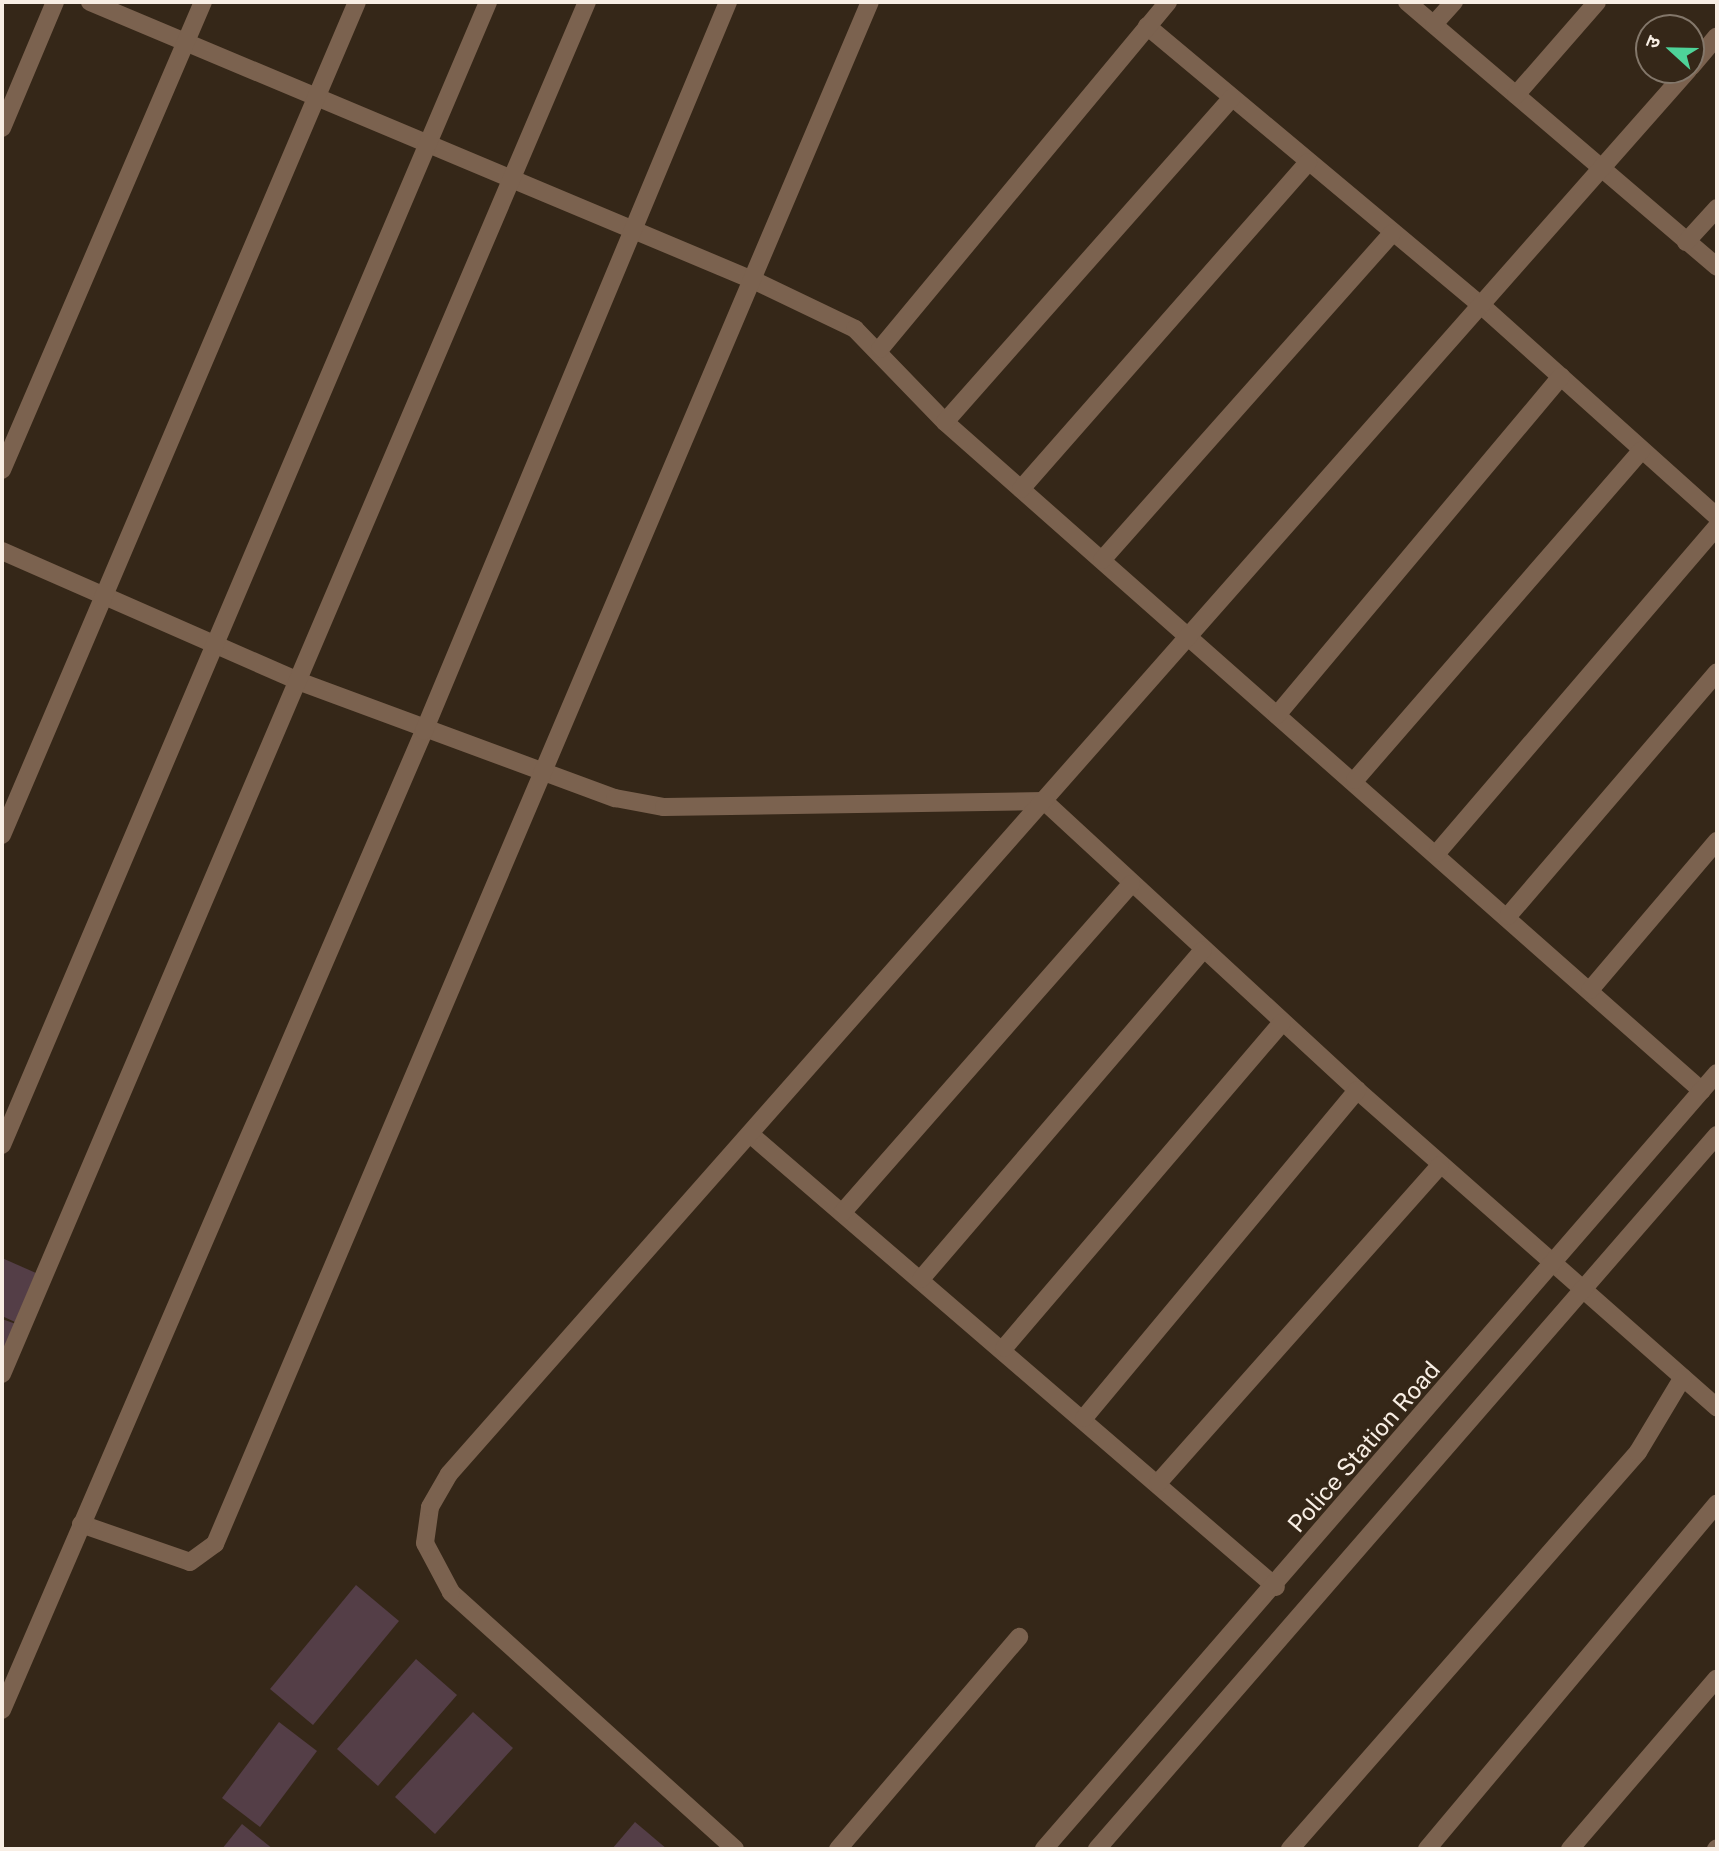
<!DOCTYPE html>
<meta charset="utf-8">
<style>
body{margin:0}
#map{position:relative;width:1719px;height:1851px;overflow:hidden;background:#352718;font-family:"Public Sans","Noto Sans Devanagari",sans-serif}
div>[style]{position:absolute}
.building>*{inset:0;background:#543e47}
.minor>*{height:18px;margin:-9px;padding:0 9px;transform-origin:9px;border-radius:9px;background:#7b624f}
.tertiary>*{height:18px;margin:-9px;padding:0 9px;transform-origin:9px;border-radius:9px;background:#7b624f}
span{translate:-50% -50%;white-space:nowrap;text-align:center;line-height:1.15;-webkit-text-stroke:6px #352718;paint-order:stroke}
.street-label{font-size:24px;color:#f8eee4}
.frame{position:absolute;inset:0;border:4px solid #f8eee4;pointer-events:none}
.north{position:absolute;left:1635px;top:14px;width:70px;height:70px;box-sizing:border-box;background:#352718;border:2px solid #83776a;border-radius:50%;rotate:292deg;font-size:19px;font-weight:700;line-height:28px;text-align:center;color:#f8eee4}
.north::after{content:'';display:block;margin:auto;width:24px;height:32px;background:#4ed399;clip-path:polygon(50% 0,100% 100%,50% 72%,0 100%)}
</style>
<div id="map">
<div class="building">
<div style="clip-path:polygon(2px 1258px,36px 1273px,15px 1322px,2px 1316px)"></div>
<div style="clip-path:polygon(2px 1319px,16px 1324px,2px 1359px)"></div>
<div style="clip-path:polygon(356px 1585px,399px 1621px,313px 1725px,270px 1689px)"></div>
<div style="clip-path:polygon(416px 1659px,457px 1695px,378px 1786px,337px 1749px)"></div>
<div style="clip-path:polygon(473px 1712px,513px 1748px,435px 1834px,395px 1797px)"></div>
<div style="clip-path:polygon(279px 1722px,317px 1751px,260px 1827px,222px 1798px)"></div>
<div style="clip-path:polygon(635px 1822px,667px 1849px,612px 1849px)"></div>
<div style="clip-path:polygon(242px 1824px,273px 1849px,222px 1849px)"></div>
</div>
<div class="minor">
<div style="left:90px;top:2px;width:721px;rotate:22.76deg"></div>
<div style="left:755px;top:281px;width:111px;rotate:25.6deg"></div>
<div style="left:855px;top:329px;width:129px;rotate:45.9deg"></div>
<div style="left:945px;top:422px;width:1010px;rotate:41.47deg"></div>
<div style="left:1407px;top:2px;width:408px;rotate:40.5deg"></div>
<div style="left:1434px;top:24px;width:30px;rotate:-48deg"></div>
<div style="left:1147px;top:26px;width:435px;rotate:39.9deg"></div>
<div style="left:1481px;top:305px;width:317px;rotate:41.9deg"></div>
<div style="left:1691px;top:67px;width:40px;rotate:-50deg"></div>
<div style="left:1516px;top:95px;width:123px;rotate:-48.9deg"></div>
<div style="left:2px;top:128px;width:137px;rotate:-67.2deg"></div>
<div style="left:1686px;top:242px;width:46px;rotate:-47.6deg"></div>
<div style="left:880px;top:349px;width:451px;rotate:-50.3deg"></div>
<div style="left:945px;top:422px;width:433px;rotate:-48.5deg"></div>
<div style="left:2px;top:470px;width:509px;rotate:-66.76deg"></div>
<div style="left:1021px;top:489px;width:435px;rotate:-48.7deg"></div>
<div style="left:2px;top:551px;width:323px;rotate:23.7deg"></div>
<div style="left:298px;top:681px;width:338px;rotate:20.3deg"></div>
<div style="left:615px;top:798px;width:50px;rotate:10.4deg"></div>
<div style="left:664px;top:807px;width:380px;rotate:-0.9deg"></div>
<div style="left:1044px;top:801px;width:426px;rotate:42.7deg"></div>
<div style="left:1357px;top:1090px;width:480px;rotate:41.4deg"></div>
<div style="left:1102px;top:560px;width:437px;rotate:-48.4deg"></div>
<div style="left:1277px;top:715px;width:442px;rotate:-50deg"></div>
<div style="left:1355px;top:780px;width:437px;rotate:-49deg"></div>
<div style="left:2px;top:835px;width:905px;rotate:-66.92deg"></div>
<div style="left:1437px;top:853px;width:430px;rotate:-49.4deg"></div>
<div style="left:1508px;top:916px;width:321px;rotate:-49.4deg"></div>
<div style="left:1590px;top:990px;width:196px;rotate:-49.6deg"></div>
<div style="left:750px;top:1134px;width:694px;rotate:40.74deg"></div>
<div style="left:2px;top:1145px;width:1242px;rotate:-66.96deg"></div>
<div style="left:842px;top:1213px;width:438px;rotate:-48.7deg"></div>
<div style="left:921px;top:1279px;width:433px;rotate:-49.4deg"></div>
<div style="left:1004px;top:1348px;width:428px;rotate:-49.5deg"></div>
<div style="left:2px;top:1374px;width:1492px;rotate:-66.91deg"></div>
<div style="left:1084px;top:1418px;width:427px;rotate:-50.2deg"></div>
<div style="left:1158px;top:1483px;width:425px;rotate:-48.4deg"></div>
<div style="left:81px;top:1524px;width:115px;rotate:19.2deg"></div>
<div style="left:190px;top:1562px;width:31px;rotate:-36deg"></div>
<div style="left:215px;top:1544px;width:1675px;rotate:-66.99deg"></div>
<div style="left:2px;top:1710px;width:1066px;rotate:-66.68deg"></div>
<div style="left:424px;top:731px;width:790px;rotate:-67.36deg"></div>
<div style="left:735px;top:1849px;width:383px;rotate:-137.9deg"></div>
<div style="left:451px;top:1592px;width:55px;rotate:-118deg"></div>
<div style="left:425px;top:1543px;width:36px;rotate:-82deg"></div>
<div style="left:430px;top:1507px;width:38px;rotate:-60deg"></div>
<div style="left:449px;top:1474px;width:1873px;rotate:-48.57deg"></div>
<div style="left:838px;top:1849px;width:279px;rotate:-49.5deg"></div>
<div style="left:1290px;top:1849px;width:528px;rotate:-48.76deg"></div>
<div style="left:1638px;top:1452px;width:87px;rotate:-59deg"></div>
<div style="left:1427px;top:1849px;width:451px;rotate:-50deg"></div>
<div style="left:1570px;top:1849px;width:225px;rotate:-49.3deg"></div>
<div style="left:1716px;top:1849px;width:1px;rotate:-45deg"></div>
</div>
<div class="tertiary">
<div style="left:1044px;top:1849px;width:1027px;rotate:-49.07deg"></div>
<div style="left:1097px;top:1849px;width:946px;rotate:-49.03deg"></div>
</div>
<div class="street-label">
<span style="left:1364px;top:1447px;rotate:-49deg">Police Station Road</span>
</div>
<div class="frame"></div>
<div class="north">उ</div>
</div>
